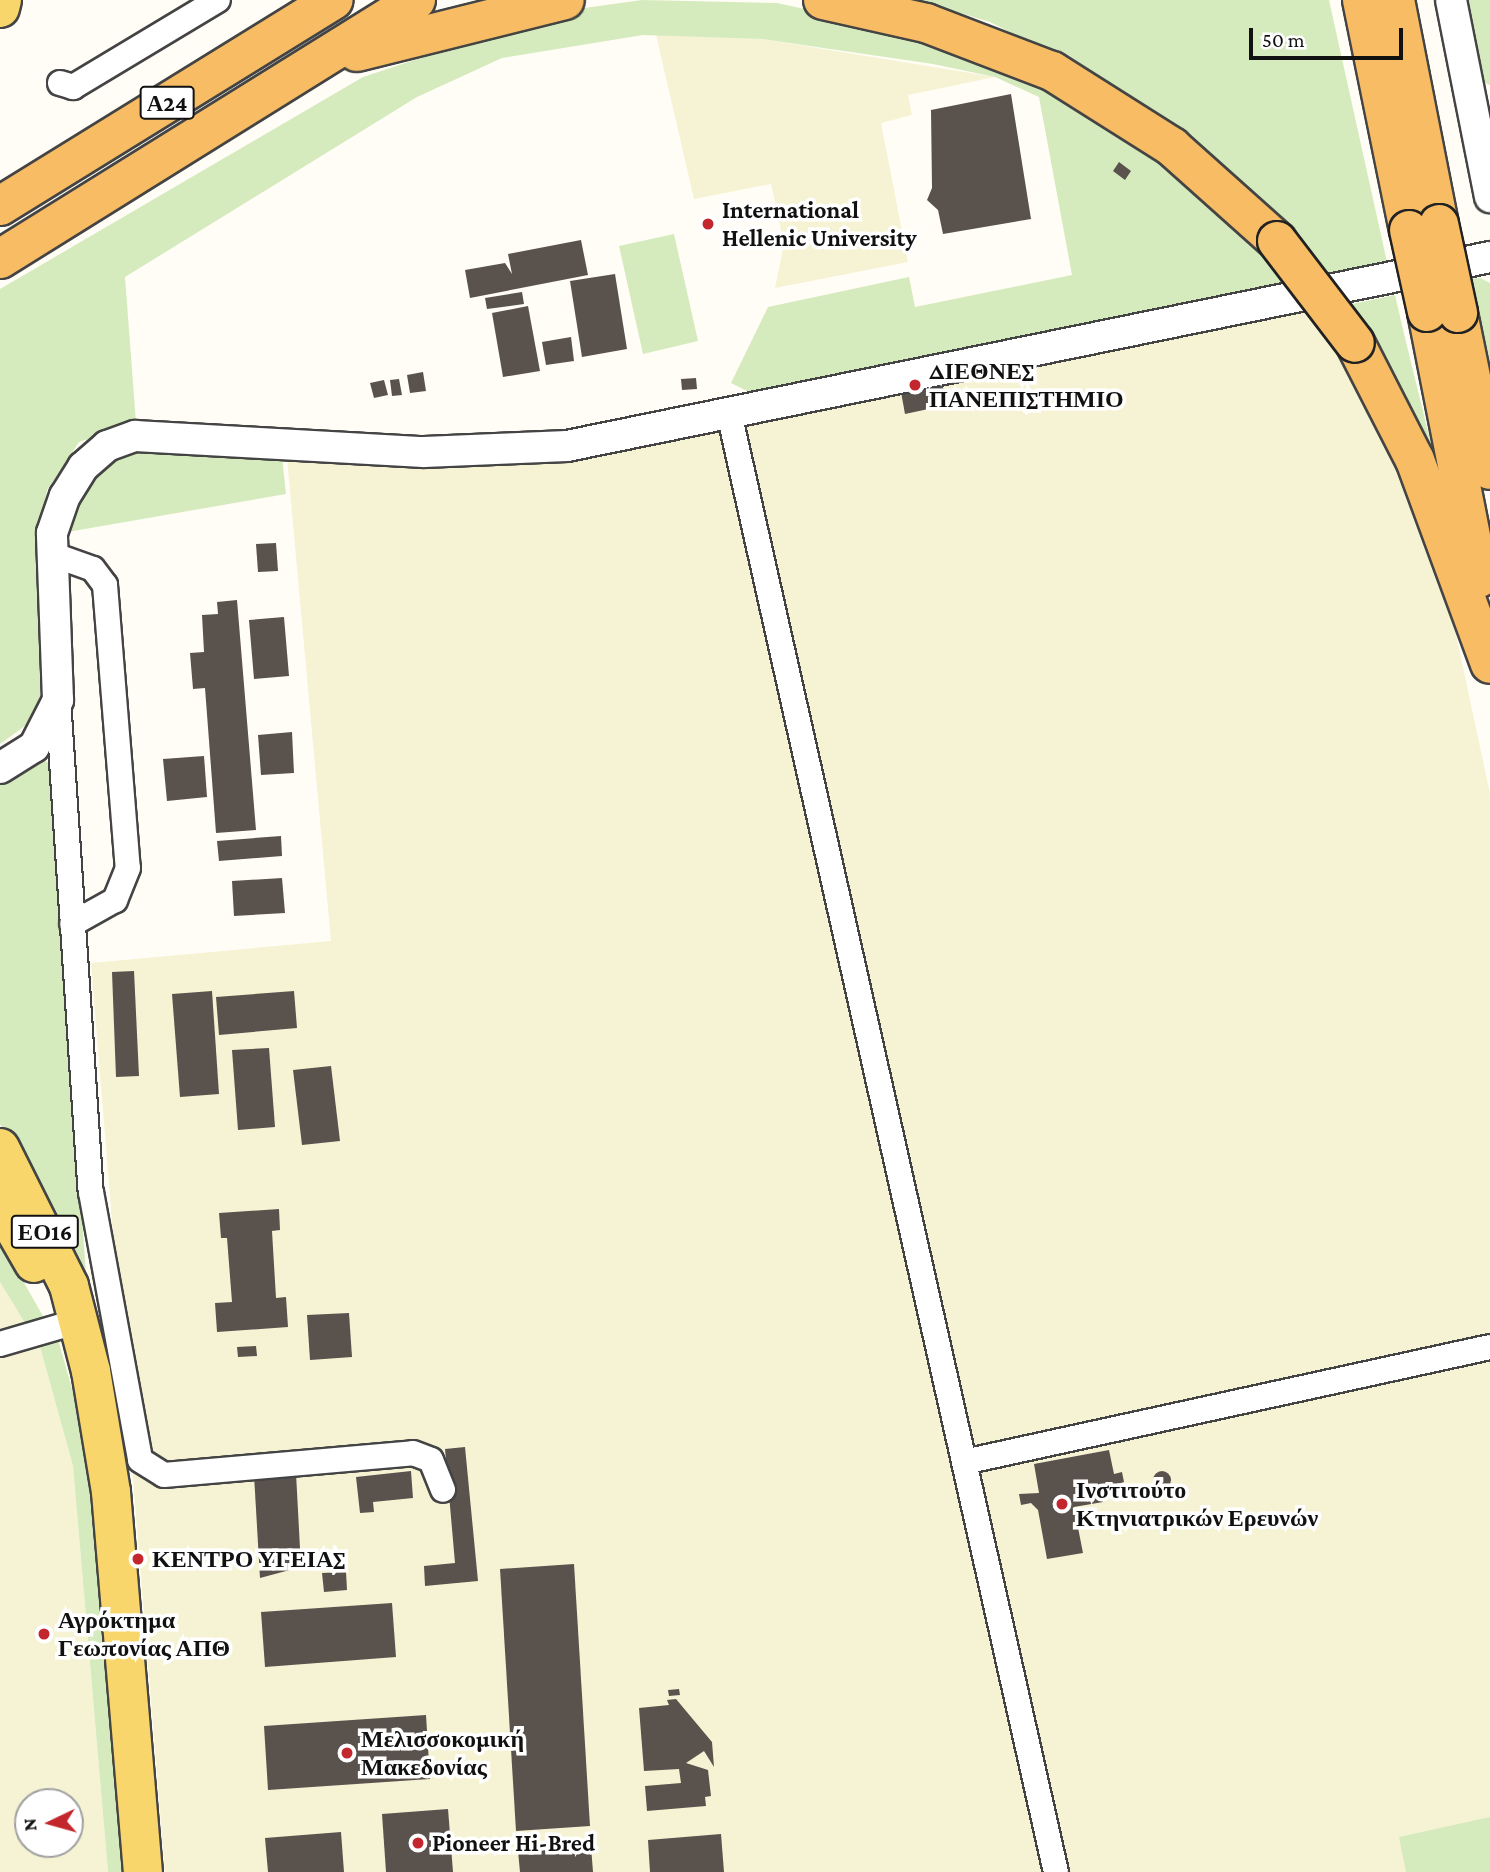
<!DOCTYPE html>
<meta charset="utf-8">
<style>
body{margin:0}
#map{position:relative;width:1490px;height:1872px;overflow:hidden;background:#fffdf5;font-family:"Crimson Pro",serif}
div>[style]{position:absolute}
.farmland>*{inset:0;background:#f6f3d4}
.green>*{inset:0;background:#d5ebbd}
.building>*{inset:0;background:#5a524d}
.round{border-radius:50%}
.roads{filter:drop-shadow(2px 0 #444) drop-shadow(-2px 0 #444) drop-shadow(0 2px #444) drop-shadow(0 -2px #444)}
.minor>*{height:24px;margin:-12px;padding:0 12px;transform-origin:12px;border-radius:12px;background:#fff}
.tertiary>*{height:30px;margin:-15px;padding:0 15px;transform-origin:15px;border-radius:15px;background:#fff}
.primary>*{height:38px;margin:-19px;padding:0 19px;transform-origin:19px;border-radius:19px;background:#f9d66b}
.trunk>*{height:38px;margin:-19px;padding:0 19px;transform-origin:19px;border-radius:19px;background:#f7bc64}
.bridges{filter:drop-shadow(2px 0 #222) drop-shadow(-2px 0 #222) drop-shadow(0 2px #222) drop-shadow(0 -2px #222)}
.trunk-bridge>*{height:38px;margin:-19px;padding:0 19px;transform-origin:19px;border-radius:19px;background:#f7bc64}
.dots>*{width:19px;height:19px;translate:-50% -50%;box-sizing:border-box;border:4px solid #fff;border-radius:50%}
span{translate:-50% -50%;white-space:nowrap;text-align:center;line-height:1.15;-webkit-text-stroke:7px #fff;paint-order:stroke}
.shield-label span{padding:2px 5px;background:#fff;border:2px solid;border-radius:5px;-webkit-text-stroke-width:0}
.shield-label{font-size:23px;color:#111;font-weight:700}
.poi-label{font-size:24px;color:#111;font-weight:700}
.left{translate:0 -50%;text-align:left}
.north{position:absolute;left:14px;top:1788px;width:70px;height:70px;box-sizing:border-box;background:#fff;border:2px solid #a0a0a0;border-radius:50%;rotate:265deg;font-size:19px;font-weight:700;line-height:28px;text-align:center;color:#111}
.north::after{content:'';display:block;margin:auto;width:24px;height:32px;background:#c4262e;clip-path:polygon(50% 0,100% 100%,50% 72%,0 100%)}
.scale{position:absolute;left:1249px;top:28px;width:154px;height:32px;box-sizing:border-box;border:4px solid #111;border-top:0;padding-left:9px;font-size:21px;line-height:24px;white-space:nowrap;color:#111;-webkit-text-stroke:5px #fff;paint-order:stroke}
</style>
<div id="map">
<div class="farmland">
<div style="clip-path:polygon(656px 35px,762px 39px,995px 77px,908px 95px,912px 115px,881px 123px,908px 262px,775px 288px,784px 244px,771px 184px,694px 199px)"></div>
<div style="clip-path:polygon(1310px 305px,1347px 359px,1434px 531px,1490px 794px,1490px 1872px,165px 1872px,91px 963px,331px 941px,287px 458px,439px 468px,556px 463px)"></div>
<div style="clip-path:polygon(0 1282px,25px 1323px,0 1330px)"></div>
<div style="clip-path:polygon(evenodd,39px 1343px,73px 1466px,108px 1872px,0 1872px,0 1349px,39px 1343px,28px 1802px,70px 1802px,70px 1844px,28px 1844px,28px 1802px)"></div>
</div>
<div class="green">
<div style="clip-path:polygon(642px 0,777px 3px,942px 39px,1133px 130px,1303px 288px,761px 398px,731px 383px,768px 307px,909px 277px,915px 307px,1072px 275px,1039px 97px,995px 77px,933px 64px,762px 39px,643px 35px,502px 58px,417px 97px,125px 277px,136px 423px,79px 442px,47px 490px,41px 520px,40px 703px,25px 726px,0 744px,0 289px,363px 77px,563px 11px)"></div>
<div style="clip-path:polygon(917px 0,1329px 0,1387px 262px,1321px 275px,1194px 143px,1156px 114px,1104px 79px,990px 22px)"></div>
<div style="clip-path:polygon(1462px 0,1490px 0,1490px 85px,1482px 82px)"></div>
<div style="clip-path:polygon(674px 234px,698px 341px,643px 354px,619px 246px)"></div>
<div style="clip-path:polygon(1480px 278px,1490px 283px,1490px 372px,1469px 279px)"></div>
<div style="clip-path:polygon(1395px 295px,1405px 338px,1444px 497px,1347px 305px)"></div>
<div style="clip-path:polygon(133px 449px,282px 457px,286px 494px,62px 533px,89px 482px)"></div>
<div style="clip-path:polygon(36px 758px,50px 763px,88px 1303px,0 1124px,0 778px)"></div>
<div style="clip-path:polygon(0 1240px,44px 1318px,25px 1323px,0 1282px)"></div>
<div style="clip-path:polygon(58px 1339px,93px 1463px,130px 1872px,108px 1872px,73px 1466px,39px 1343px)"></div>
<div style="clip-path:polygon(1490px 1817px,1490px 1872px,1406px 1872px,1399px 1837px)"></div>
</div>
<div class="building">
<div style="clip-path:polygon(1011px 94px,1031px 219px,943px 234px,938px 210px,927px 200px,932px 188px,931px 110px)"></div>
<div style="clip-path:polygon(1119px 162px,1131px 171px,1125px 180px,1113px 171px)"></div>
<div style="clip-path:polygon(581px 240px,588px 275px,470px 298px,465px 270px,505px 263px,512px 274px,508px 254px)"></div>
<div style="clip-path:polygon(615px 274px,627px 349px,582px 357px,570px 281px)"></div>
<div style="clip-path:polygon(522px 292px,524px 304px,487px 309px,485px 298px)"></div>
<div style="clip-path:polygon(528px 306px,540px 371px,503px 377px,492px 313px)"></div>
<div style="clip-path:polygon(571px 337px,574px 361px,546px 365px,542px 342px)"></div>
<div style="clip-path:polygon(423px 372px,426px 391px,410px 393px,407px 375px)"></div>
<div style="clip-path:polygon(696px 378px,697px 389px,682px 390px,681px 379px)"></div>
<div style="clip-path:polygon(399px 379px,402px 395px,392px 396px,390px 380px)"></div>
<div style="clip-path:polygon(384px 380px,388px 395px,374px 398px,370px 383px)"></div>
<div style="clip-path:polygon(942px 383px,947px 405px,905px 414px,901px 392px)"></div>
<div style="clip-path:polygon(276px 543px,278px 571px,258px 572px,256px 544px)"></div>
<div style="clip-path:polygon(237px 600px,256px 830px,216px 833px,205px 688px,193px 689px,190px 653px,204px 652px,202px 615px,218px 614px,217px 602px)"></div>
<div style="clip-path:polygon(284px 617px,289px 676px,254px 679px,249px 620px)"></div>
<div style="clip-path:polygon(292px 732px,294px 773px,261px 775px,258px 735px)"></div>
<div style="clip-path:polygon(204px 756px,207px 797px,167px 801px,163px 759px)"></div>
<div style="clip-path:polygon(281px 836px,282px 856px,219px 861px,217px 841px)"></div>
<div style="clip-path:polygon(282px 878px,285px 913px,234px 916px,232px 881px)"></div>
<div style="clip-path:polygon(134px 971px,139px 1076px,116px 1077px,112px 972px)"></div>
<div style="clip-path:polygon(212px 991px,219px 1094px,180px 1097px,172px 994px)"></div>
<div style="clip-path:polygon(294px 991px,297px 1028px,219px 1035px,216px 997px)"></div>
<div style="clip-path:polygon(269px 1048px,275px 1127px,238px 1130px,232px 1050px)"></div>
<div style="clip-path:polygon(331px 1066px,340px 1141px,302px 1145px,293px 1070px)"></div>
<div style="clip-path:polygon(279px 1209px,280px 1230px,272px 1231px,276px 1298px,286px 1297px,288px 1327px,217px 1332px,215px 1303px,232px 1302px,227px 1238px,221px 1238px,219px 1213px)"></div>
<div style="clip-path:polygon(349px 1313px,352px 1357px,310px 1360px,307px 1315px)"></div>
<div style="clip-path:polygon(256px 1346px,257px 1356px,238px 1357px,237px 1347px)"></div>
<div style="clip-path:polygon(465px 1447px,478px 1581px,425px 1586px,424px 1566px,455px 1563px,445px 1449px)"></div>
<div style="clip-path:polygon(1109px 1450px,1114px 1474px,1122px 1472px,1124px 1482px,1100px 1490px,1103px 1502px,1074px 1507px,1083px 1553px,1047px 1559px,1038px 1510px,1031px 1503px,1021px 1505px,1019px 1494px,1039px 1493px,1034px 1464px)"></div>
<div class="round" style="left:1153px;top:1471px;width:18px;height:18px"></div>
<div style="clip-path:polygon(411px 1471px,413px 1498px,373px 1502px,374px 1512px,360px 1513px,356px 1477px)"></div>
<div style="clip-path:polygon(296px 1473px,301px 1567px,260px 1578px,254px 1475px)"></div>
<div style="clip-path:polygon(574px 1564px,590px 1826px,516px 1831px,500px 1569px)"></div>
<div style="clip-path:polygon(346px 1572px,347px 1590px,324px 1592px,322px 1573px)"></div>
<div style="clip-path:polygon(392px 1603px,396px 1657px,265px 1667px,261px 1612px)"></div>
<div style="clip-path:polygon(679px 1689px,680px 1695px,669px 1696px,668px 1690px)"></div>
<div style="clip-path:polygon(676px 1699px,712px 1742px,714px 1767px,704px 1751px,686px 1763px,708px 1770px,711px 1796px,705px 1797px,706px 1806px,647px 1811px,645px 1786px,681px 1783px,679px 1769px,644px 1771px,639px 1708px,669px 1705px,667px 1700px)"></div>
<div style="clip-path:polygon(426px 1715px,430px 1779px,268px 1790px,264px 1726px)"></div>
<div style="clip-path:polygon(448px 1809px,453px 1872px,386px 1872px,382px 1814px)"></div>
<div style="clip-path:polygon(341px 1832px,344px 1872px,268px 1872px,265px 1838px)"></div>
<div style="clip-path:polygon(721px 1834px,724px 1872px,650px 1872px,648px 1840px)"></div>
<div style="clip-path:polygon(591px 1846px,593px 1872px,520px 1872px,518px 1851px)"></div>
</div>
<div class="roads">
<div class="minor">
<div style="left:60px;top:83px;width:14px;rotate:17deg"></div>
<div style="left:73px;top:87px;width:169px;rotate:-31deg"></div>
<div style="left:729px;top:413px;width:1495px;rotate:77.37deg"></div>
<div style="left:54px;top:555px;width:41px;rotate:19.7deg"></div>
<div style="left:93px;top:569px;width:20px;rotate:53deg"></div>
<div style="left:105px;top:585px;width:284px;rotate:85.4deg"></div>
<div style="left:128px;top:868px;width:35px;rotate:112deg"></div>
<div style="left:115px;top:900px;width:49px;rotate:150.8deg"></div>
<div style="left:58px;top:700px;width:493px;rotate:86.2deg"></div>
<div style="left:91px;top:1192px;width:272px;rotate:79.6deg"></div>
<div style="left:140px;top:1460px;width:28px;rotate:32deg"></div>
<div style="left:164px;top:1475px;width:250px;rotate:-5deg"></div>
<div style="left:413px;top:1453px;width:19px;rotate:21deg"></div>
<div style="left:431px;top:1460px;width:32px;rotate:68deg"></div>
<div style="left:0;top:1344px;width:78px;rotate:-16.3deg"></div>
<div style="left:964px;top:1462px;width:538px;rotate:-12.33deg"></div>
</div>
<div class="tertiary">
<div style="left:1451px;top:0;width:201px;rotate:78.8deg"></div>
<div style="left:0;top:768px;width:40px;rotate:-32deg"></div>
<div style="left:34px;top:747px;width:53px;rotate:-62.9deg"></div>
<div style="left:58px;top:700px;width:167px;rotate:-92.1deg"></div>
<div style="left:52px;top:533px;width:39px;rotate:-71deg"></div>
<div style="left:65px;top:496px;width:34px;rotate:-58deg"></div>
<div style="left:83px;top:467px;width:32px;rotate:-41deg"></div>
<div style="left:107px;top:446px;width:30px;rotate:-20deg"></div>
<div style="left:135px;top:436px;width:289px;rotate:3.2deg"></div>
<div style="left:424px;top:452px;width:143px;rotate:-2.4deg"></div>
<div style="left:567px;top:446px;width:942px;rotate:-11.57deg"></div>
</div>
<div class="primary">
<div style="left:0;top:8px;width:8px;rotate:-76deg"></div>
<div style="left:0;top:1148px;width:154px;rotate:63.4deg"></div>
<div style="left:69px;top:1286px;width:88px;rotate:75.5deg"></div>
<div style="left:91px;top:1371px;width:123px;rotate:80.6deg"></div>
<div style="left:111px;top:1492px;width:381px;rotate:85.2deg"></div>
<div style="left:0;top:1204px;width:68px;rotate:60deg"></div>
</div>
<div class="trunk">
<div style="left:823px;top:0;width:106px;rotate:12.6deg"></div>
<div style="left:926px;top:23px;width:135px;rotate:20.9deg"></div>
<div style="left:1052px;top:71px;width:142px;rotate:32.3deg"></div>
<div style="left:1172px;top:147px;width:141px;rotate:41.8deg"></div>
<div style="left:1362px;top:0;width:235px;rotate:78.5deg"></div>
<div style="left:1395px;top:0;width:228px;rotate:78.9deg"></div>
<div style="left:357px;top:52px;width:214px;rotate:-14deg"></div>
<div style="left:0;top:206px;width:392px;rotate:-31.7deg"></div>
<div style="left:0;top:259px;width:490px;rotate:-31.9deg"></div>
<div style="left:1427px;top:312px;width:271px;rotate:78.9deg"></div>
<div style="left:1458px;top:313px;width:160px;rotate:78.5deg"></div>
<div style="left:1355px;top:343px;width:131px;rotate:62.9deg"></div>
<div style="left:1415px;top:460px;width:217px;rotate:69.8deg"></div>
</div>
</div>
<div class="bridges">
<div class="trunk-bridge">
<div style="left:1439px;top:224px;width:91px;rotate:77.9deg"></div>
<div style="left:1409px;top:230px;width:84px;rotate:77.6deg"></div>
<div style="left:1277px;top:241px;width:128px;rotate:52.6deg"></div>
</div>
</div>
<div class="dots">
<div style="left:708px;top:224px;background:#c4262e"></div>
<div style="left:915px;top:385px;background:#c4262e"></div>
<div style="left:1062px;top:1504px;background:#c4262e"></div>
<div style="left:138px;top:1559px;background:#c4262e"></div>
<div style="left:44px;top:1634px;background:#c4262e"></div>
<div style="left:347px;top:1753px;background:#c4262e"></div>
<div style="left:418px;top:1843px;background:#c4262e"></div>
</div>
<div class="shield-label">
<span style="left:167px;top:103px">Α24</span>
<span style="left:45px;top:1232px">ΕΟ16</span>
</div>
<div class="poi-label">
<span class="left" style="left:722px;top:224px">International<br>Hellenic University</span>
<span class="left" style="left:929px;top:385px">ΔΙΕΘΝΕΣ<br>ΠΑΝΕΠΙΣΤΗΜΙΟ</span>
<span class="left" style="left:1076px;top:1504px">Ινστιτούτο<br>Κτηνιατρικών Ερευνών</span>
<span class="left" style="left:152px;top:1559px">ΚΕΝΤΡΟ ΥΓΕΙΑΣ</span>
<span class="left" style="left:58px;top:1634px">Αγρόκτημα<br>Γεωπονίας ΑΠΘ</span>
<span class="left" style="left:361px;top:1753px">Μελισσοκομική<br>Μακεδονίας</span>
<span class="left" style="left:432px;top:1843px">Pioneer Hi-Bred</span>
</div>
<div class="north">N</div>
<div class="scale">50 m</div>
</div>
